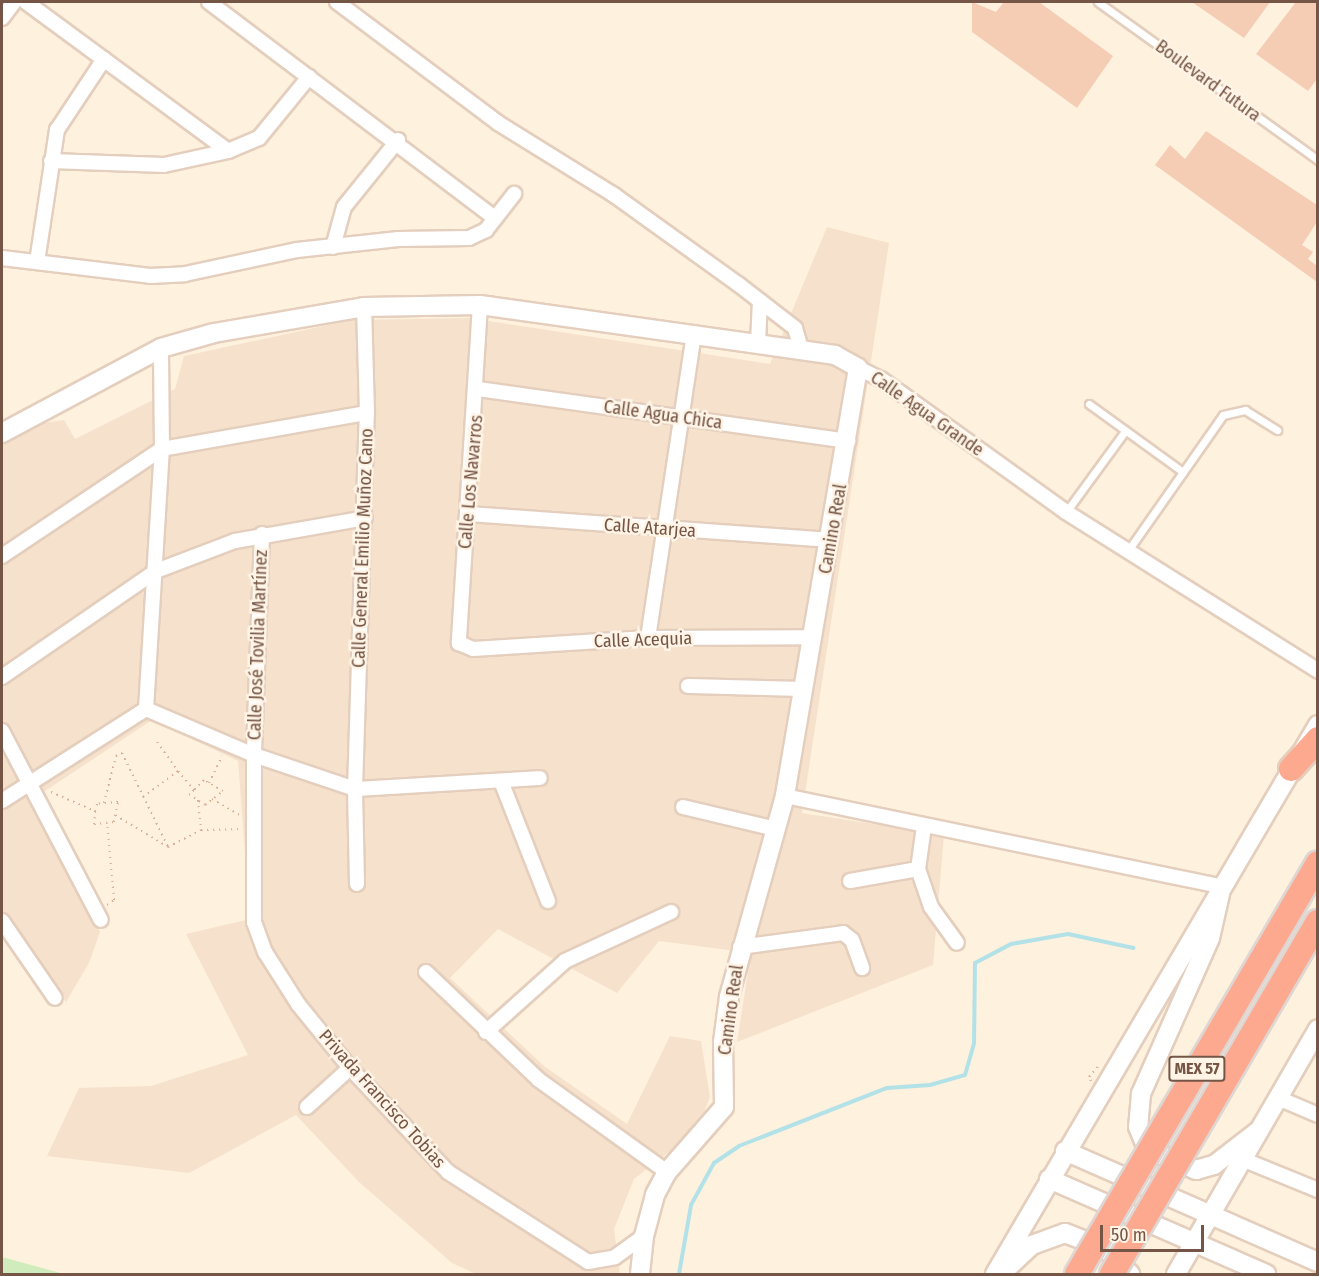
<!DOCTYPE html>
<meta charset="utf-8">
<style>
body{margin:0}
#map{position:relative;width:1319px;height:1276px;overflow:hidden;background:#fef1de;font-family:"Fira Sans Condensed",sans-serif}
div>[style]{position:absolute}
.residential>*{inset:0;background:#f6e2cc}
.green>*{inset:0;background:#d1ecbc}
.stream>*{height:4px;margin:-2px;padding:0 2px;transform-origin:2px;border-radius:2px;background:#b2e2e8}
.building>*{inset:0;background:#f5ccb4}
.path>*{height:2px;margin-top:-1px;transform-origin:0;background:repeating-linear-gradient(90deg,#daaf97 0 1.5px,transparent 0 6px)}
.roads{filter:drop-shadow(2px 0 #e4cebd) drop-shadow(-2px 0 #e4cebd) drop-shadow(0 2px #e4cebd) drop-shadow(0 -2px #e4cebd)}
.lane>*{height:7px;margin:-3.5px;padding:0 3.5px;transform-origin:3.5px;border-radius:3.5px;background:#fff}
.street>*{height:14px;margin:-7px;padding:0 7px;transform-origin:7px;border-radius:7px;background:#fff}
.secondary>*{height:18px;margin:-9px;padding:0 9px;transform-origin:9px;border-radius:9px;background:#fff}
.highway>*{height:24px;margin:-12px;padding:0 12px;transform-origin:12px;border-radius:12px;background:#fda990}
.bridges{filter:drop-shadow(2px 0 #ded6d2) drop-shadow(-2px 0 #ded6d2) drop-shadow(0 2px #ded6d2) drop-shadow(0 -2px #ded6d2)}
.highway-bridge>*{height:24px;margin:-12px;padding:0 12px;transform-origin:12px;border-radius:12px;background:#fda990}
span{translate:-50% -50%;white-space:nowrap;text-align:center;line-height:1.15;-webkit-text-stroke:5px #fff4e6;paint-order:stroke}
.shield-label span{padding:2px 4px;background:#fff4e6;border:2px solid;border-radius:4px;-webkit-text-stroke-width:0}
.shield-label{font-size:16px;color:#755545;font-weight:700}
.street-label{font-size:18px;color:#755545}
.frame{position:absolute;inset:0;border:3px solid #755545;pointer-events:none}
.scale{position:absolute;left:1100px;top:1225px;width:104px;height:27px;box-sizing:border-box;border:3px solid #755545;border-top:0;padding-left:8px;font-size:18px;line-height:21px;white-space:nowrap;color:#755545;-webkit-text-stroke:4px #fff4e6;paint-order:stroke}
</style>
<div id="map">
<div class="residential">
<div style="clip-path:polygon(827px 227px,889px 243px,802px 813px,944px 835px,933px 965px,737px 1042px,751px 953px,659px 941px,617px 993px,498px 929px,450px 978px,544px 1066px,627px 1124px,670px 1036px,701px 1041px,710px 1097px,697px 1130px,634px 1179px,614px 1229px,620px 1274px,476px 1274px,452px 1263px,359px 1182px,296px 1115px,189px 1173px,47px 1156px,79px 1088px,151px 1086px,248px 1055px,186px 934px,250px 919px,238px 761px,152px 720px,30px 801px,100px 932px,89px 963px,66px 1002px,2px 919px,2px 444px,29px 425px,64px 420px,75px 439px,175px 389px,184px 356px,351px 320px,469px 318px,770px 364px)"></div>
</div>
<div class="green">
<div style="clip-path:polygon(2px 1257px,64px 1274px,2px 1274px)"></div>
</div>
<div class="stream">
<div style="left:679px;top:1274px;width:70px;rotate:-80.1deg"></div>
<div style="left:691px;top:1205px;width:48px;rotate:-61.3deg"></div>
<div style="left:714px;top:1163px;width:30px;rotate:-34deg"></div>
<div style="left:739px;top:1146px;width:159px;rotate:-21.4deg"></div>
<div style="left:887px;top:1088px;width:43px;rotate:-4deg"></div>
<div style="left:930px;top:1085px;width:36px;rotate:-16deg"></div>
<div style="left:965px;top:1075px;width:33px;rotate:-74deg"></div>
<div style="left:974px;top:1043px;width:80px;rotate:-89.3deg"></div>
<div style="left:975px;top:963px;width:41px;rotate:-27.8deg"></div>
<div style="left:1011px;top:944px;width:58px;rotate:-10deg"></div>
<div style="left:1068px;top:934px;width:67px;rotate:12deg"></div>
</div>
<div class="building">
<div style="clip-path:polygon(972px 2px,996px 12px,1004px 2px,1039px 2px,1113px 56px,1077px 108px,972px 32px)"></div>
<div style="clip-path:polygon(1192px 2px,1270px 2px,1244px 38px)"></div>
<div style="clip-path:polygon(1296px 2px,1317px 2px,1317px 79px,1308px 91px,1256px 54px)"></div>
<div style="clip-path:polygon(1206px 131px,1317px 205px,1317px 222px,1302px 245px,1313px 252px,1308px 259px,1317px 266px,1317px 282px,1155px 165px,1170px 145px,1185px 159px)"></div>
</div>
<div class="path">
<div style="left:157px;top:742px;width:36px;rotate:54deg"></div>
<div style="left:209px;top:783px;width:30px;rotate:-64deg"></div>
<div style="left:51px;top:792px;width:48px;rotate:23.4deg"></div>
<div style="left:95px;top:811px;width:13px;rotate:94deg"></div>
<div style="left:94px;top:824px;width:20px;rotate:-6deg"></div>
<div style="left:114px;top:822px;width:20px;rotate:-79deg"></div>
<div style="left:118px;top:802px;width:21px;rotate:175deg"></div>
<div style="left:97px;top:804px;width:7px;rotate:106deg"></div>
<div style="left:143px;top:797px;width:44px;rotate:-36.6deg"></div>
<div style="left:178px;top:771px;width:25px;rotate:50deg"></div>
<div style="left:194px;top:790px;width:6px;rotate:141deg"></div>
<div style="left:189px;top:794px;width:19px;rotate:35deg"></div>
<div style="left:205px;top:805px;width:23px;rotate:-38deg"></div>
<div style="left:223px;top:791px;width:22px;rotate:-150deg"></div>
<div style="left:204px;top:780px;width:14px;rotate:135deg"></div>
<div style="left:212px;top:799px;width:32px;rotate:30deg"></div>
<div style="left:198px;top:800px;width:30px;rotate:84deg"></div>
<div style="left:104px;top:803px;width:49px;rotate:-75.7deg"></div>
<div style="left:116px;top:756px;width:7px;rotate:-27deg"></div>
<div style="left:122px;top:753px;width:105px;rotate:63.9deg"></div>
<div style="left:168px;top:847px;width:62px;rotate:-148.9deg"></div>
<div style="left:168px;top:847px;width:37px;rotate:-27deg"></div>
<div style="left:201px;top:830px;width:40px;rotate:-1.4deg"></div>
<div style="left:107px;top:905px;width:9px;rotate:-36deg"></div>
<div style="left:114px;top:900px;width:78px;rotate:-95.1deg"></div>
<div style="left:1091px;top:1081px;width:4px;rotate:-117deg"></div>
<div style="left:1089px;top:1077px;width:18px;rotate:-49deg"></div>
</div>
<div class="roads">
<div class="lane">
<div style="left:1098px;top:2px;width:271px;rotate:35.7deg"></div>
<div style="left:1089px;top:404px;width:116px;rotate:35.9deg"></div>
<div style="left:1066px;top:512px;width:100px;rotate:-53.9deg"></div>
<div style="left:1127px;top:552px;width:167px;rotate:-55deg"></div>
<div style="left:1223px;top:415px;width:23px;rotate:-13deg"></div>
<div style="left:1245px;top:410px;width:38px;rotate:32deg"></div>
</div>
<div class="street">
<div style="left:26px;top:2px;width:251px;rotate:36.4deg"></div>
<div style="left:209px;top:2px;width:358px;rotate:37.1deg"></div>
<div style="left:337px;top:2px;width:201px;rotate:36.9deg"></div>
<div style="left:498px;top:123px;width:137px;rotate:31.8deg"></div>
<div style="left:614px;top:195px;width:153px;rotate:35.7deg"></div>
<div style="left:738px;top:284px;width:72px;rotate:37.7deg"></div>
<div style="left:795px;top:328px;width:22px;rotate:74deg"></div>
<div style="left:2px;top:18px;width:20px;rotate:-53deg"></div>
<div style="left:51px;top:161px;width:113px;rotate:2deg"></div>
<div style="left:164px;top:165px;width:66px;rotate:-12.3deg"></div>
<div style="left:228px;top:151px;width:34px;rotate:-23deg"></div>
<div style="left:259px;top:138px;width:79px;rotate:-50.7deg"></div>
<div style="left:333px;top:247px;width:41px;rotate:-74.6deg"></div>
<div style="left:344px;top:207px;width:86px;rotate:-51.1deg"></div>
<div style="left:2px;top:258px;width:149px;rotate:6.9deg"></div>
<div style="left:150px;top:276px;width:35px;rotate:-3deg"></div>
<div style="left:185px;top:274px;width:115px;rotate:-12.1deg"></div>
<div style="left:297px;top:250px;width:102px;rotate:-6.2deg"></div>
<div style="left:398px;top:239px;width:71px;rotate:-0.8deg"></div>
<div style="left:469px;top:238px;width:19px;rotate:-25deg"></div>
<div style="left:486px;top:230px;width:46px;rotate:-52.1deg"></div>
<div style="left:37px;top:262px;width:134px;rotate:-81.4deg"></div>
<div style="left:57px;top:130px;width:85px;rotate:-56.5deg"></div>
<div style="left:480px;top:305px;width:339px;rotate:93.6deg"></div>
<div style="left:459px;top:643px;width:15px;rotate:23deg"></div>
<div style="left:473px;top:649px;width:175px;rotate:-3.6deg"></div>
<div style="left:648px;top:638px;width:165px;rotate:-0.3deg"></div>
<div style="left:758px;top:343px;width:42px;rotate:-87.3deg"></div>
<div style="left:858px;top:368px;width:25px;rotate:26deg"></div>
<div style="left:881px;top:379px;width:228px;rotate:35.7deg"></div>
<div style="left:1066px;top:512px;width:298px;rotate:32.2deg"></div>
<div style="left:478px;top:389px;width:374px;rotate:8deg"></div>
<div style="left:469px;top:514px;width:363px;rotate:4.1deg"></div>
<div style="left:262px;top:534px;width:221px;rotate:92.1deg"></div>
<div style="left:254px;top:755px;width:167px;rotate:90deg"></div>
<div style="left:254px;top:922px;width:32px;rotate:70deg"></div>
<div style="left:265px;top:952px;width:62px;rotate:57.6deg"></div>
<div style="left:298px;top:1004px;width:82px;rotate:50.9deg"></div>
<div style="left:350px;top:1068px;width:143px;rotate:46.7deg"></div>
<div style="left:448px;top:1172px;width:166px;rotate:32.7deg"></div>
<div style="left:588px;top:1262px;width:27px;rotate:-10deg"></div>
<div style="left:615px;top:1257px;width:36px;rotate:-36deg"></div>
<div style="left:2px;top:556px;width:192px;rotate:-33.8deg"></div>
<div style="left:162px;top:449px;width:208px;rotate:-10deg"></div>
<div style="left:648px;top:638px;width:308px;rotate:-81.4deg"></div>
<div style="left:2px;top:677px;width:187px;rotate:-34.5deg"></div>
<div style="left:156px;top:571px;width:85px;rotate:-20.8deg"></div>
<div style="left:235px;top:541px;width:132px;rotate:-10deg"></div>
<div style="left:688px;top:686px;width:116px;rotate:1.5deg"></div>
<div style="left:146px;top:709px;width:117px;rotate:23.1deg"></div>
<div style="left:254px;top:755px;width:107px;rotate:18.6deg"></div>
<div style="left:355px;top:789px;width:185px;rotate:-3.4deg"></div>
<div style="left:146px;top:709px;width:260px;rotate:-86.5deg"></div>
<div style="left:162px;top:449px;width:101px;rotate:-90.6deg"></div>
<div style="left:2px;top:731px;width:213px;rotate:62.4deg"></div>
<div style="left:501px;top:781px;width:129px;rotate:68.6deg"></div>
<div style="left:785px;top:796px;width:445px;rotate:11.7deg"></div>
<div style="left:2px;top:801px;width:171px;rotate:-32.6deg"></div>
<div style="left:683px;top:807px;width:96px;rotate:13.3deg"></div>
<div style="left:924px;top:826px;width:43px;rotate:97.9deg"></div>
<div style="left:918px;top:869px;width:40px;rotate:71.1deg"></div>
<div style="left:931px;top:907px;width:44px;rotate:54.2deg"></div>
<div style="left:850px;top:881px;width:69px;rotate:-10deg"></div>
<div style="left:357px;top:884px;width:95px;rotate:-91.2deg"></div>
<div style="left:355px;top:789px;width:376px;rotate:-88.2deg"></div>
<div style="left:367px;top:413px;width:106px;rotate:-91.6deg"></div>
<div style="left:2px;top:921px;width:93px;rotate:55.5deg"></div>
<div style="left:740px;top:947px;width:104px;rotate:-7.7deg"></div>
<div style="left:843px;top:933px;width:11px;rotate:38deg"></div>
<div style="left:852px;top:940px;width:30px;rotate:70deg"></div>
<div style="left:426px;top:972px;width:156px;rotate:43.7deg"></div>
<div style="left:539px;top:1080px;width:158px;rotate:35.7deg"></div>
<div style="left:486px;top:1032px;width:106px;rotate:-41.9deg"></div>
<div style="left:565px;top:961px;width:117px;rotate:-24.8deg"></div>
<div style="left:1278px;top:1098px;width:43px;rotate:23deg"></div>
<div style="left:307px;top:1107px;width:58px;rotate:-42.2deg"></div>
<div style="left:1242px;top:1159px;width:82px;rotate:22.2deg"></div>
</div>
<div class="secondary">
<div style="left:2px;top:433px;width:180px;rotate:-28.1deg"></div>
<div style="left:161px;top:348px;width:55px;rotate:-15.8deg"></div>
<div style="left:214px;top:333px;width:152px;rotate:-9.8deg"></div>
<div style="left:364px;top:307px;width:116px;rotate:-1deg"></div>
<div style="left:480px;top:305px;width:359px;rotate:8deg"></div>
<div style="left:835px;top:355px;width:26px;rotate:29deg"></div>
<div style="left:858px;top:368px;width:434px;rotate:99.7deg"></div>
<div style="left:785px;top:796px;width:209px;rotate:105.6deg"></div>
<div style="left:729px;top:997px;width:45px;rotate:97.6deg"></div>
<div style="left:723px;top:1042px;width:65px;rotate:89.1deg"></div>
<div style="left:724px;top:1107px;width:86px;rotate:131.2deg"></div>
<div style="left:667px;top:1172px;width:26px;rotate:118deg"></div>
<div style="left:655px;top:1195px;width:42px;rotate:105deg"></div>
<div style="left:644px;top:1236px;width:38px;rotate:96deg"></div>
<div style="left:1220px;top:894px;width:45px;rotate:102.8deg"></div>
<div style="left:1210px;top:938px;width:171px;rotate:113.9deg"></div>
<div style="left:1141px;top:1094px;width:33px;rotate:95deg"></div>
<div style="left:1138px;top:1127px;width:15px;rotate:67deg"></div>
<div style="left:1144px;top:1141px;width:24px;rotate:38deg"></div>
<div style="left:1163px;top:1156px;width:36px;rotate:23deg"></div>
<div style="left:1196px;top:1170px;width:19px;rotate:-16deg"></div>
<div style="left:1214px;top:1165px;width:56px;rotate:-37.7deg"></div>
<div style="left:1065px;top:1151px;width:276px;rotate:23.7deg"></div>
<div style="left:1049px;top:1179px;width:237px;rotate:23.6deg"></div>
<div style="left:1002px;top:1273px;width:41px;rotate:-43deg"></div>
<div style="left:1032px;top:1245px;width:35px;rotate:-20deg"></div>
<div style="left:1065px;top:1233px;width:44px;rotate:21.3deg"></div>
<div style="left:1106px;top:1249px;width:35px;rotate:46deg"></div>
<div style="left:995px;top:1274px;width:637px;rotate:-59.53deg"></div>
<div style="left:1176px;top:1274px;width:283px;rotate:-59.9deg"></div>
</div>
<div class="highway">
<div style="left:1291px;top:769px;width:40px;rotate:-48deg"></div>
</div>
</div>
<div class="bridges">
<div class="highway-bridge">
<div style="left:1077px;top:1274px;width:476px;rotate:-59.6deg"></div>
<div style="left:1112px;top:1274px;width:408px;rotate:-59.7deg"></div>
</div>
</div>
<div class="shield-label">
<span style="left:1197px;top:1069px">MEX 57</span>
</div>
<div class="street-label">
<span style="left:1208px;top:81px;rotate:36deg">Boulevard Futura</span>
<span style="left:927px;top:414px;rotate:35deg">Calle Agua Grande</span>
<span style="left:663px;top:415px;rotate:8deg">Calle Agua Chica</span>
<span style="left:471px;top:482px;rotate:-85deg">Calle Los Navarros</span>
<span style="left:650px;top:528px;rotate:4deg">Calle Atarjea</span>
<span style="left:833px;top:529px;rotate:-80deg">Camino Real</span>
<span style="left:363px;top:548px;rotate:-88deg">Calle General Emilio Muñoz Cano</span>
<span style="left:643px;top:640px;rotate:-2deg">Calle Acequia</span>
<span style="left:258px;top:645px;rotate:-88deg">Calle José Tovilia Martínez</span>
<span style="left:731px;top:1010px;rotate:-82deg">Camino Real</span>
<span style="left:382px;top:1099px;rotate:48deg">Privada Francisco Tobias</span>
</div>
<div class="frame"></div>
<div class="scale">50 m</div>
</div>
